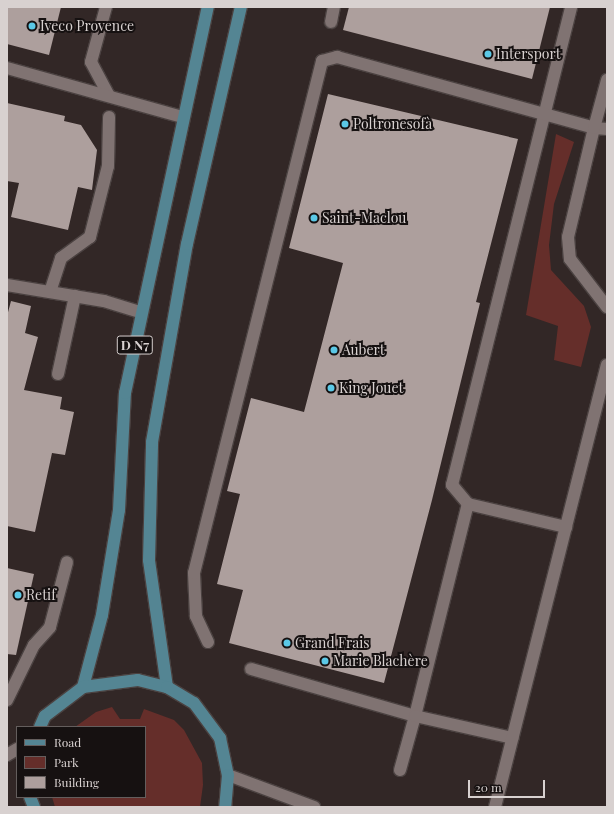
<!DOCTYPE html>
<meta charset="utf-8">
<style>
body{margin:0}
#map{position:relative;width:614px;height:814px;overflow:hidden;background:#322726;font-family:"Playfair Display",serif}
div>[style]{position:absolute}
.green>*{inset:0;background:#652e2a}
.building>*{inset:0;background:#ad9f9d}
.roads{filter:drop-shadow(1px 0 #4b4241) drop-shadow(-1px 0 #4b4241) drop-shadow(0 1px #4b4241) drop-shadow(0 -1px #4b4241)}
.minor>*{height:12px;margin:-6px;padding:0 6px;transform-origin:6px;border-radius:6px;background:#807372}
.major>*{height:12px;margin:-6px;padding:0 6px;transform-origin:6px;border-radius:6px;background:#548593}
.dots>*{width:11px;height:11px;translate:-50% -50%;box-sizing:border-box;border:2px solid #161111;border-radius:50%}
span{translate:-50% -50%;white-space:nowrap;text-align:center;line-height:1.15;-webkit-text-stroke:4px #161111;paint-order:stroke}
.shield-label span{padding:1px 3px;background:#161111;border:1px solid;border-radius:3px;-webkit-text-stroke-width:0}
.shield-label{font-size:13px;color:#d8d1d0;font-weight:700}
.poi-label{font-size:14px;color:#d8d1d0}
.left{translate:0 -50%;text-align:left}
.frame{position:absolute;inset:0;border:8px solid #d8d1d0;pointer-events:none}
.legend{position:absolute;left:16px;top:726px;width:130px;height:72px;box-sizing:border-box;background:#161111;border:1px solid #645e5d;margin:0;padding:5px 7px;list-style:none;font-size:12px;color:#d8d1d0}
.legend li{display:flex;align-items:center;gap:8px;height:20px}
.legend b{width:20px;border:1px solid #645e5d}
.scale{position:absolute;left:468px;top:780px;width:77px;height:18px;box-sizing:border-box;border:2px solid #d8d1d0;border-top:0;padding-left:5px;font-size:12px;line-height:14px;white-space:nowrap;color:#d8d1d0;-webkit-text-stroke:3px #161111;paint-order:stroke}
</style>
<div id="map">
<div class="green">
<div style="clip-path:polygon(556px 134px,574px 142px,554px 204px,549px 245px,551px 270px,584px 306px,591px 327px,581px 367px,554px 360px,558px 326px,526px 315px)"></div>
<div style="clip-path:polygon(112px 707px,120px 719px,140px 719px,144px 709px,174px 720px,184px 730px,202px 763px,203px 785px,200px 807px,55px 807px,52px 797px,145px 797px,145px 727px,75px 727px,96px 712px)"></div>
</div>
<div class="building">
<div style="clip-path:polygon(7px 7px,61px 7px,49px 55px,7px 44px)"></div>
<div style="clip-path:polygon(349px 7px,550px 7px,532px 79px,343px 30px)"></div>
<div style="clip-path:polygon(328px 94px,518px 139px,476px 302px,480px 303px,432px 500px,384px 683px,229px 643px,243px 590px,217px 584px,240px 494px,227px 491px,251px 398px,304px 412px,343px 263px,289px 248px)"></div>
<div style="clip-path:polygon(7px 103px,65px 116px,64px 121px,81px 125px,97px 150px,92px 190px,78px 187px,68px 230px,11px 217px,19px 183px,7px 181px)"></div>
<div style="clip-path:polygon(11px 301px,31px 306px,25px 333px,38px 337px,24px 390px,62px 397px,60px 409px,74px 412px,65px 455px,52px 453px,35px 532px,7px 526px,7px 316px)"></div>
<div style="clip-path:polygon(7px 568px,34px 574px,16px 655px,7px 654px)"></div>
</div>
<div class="roads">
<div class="minor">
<div style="left:106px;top:7px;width:57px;rotate:105.3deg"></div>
<div style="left:91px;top:62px;width:38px;rotate:62deg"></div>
<div style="left:331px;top:22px;width:15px;rotate:-79deg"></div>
<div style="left:7px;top:68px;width:183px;rotate:15.6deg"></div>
<div style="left:607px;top:129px;width:13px;rotate:-176deg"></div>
<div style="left:594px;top:128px;width:112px;rotate:103.4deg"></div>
<div style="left:568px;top:237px;width:22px;rotate:85deg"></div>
<div style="left:570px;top:259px;width:61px;rotate:52.4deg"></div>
<div style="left:7px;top:285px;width:98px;rotate:9.4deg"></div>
<div style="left:104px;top:301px;width:39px;rotate:17deg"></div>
<div style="left:50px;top:292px;width:36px;rotate:-72deg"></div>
<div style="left:61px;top:258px;width:36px;rotate:-36deg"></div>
<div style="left:90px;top:237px;width:73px;rotate:-75.8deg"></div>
<div style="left:108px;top:166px;width:49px;rotate:-88.8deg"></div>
<div style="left:58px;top:374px;width:80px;rotate:-77.7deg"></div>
<div style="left:468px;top:504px;width:25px;rotate:-130deg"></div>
<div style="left:452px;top:485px;width:493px;rotate:-76deg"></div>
<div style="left:208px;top:642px;width:29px;rotate:-115deg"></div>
<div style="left:196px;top:616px;width:43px;rotate:-92.7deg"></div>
<div style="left:194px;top:573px;width:528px;rotate:-75.96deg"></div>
<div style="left:322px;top:61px;width:16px;rotate:-15deg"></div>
<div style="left:337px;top:57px;width:267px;rotate:15.4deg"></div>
<div style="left:594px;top:128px;width:50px;rotate:-74.8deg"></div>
<div style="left:251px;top:669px;width:171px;rotate:16deg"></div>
<div style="left:415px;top:716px;width:219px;rotate:-76deg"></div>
<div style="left:468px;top:504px;width:101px;rotate:13.2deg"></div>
<div style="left:7px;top:700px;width:61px;rotate:-63.9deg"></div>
<div style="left:34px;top:645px;width:24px;rotate:-48deg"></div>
<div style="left:50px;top:627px;width:67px;rotate:-75.3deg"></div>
<div style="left:7px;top:755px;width:12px;rotate:-31deg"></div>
<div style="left:400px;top:770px;width:56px;rotate:-74.5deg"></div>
<div style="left:415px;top:716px;width:100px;rotate:12.7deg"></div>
<div style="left:228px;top:775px;width:92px;rotate:20.4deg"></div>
<div style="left:495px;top:807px;width:456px;rotate:-75.8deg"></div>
</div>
<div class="major">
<div style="left:83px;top:687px;width:74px;rotate:-75.2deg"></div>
<div style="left:102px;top:615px;width:106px;rotate:-80.8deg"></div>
<div style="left:119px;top:510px;width:117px;rotate:-87.1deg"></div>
<div style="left:125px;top:393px;width:395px;rotate:-77.9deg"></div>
<div style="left:167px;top:687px;width:128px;rotate:-98.1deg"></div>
<div style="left:149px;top:560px;width:118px;rotate:-88.5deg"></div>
<div style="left:152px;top:442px;width:201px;rotate:-80deg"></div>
<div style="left:187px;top:244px;width:243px;rotate:-77.2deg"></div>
<div style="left:40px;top:727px;width:12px;rotate:-66deg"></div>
<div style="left:45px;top:716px;width:48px;rotate:-37.3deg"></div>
<div style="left:83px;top:687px;width:55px;rotate:-7.3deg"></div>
<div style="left:138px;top:680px;width:30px;rotate:14deg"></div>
<div style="left:167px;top:687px;width:31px;rotate:31deg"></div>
<div style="left:194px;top:703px;width:44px;rotate:53.4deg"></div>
<div style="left:220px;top:738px;width:38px;rotate:78deg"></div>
<div style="left:228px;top:775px;width:32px;rotate:95deg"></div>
<div style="left:30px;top:797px;width:11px;rotate:68deg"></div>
</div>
</div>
<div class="dots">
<div style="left:32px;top:26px;background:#5bc8e6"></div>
<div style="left:488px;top:54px;background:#5bc8e6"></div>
<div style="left:345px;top:124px;background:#5bc8e6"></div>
<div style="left:314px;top:218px;background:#5bc8e6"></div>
<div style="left:334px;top:350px;background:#5bc8e6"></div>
<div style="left:331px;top:388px;background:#5bc8e6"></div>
<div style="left:18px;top:595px;background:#5bc8e6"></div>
<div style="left:287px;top:643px;background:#5bc8e6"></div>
<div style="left:325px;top:661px;background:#5bc8e6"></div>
</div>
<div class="shield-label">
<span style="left:135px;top:345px">D N7</span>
</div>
<div class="poi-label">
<span class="left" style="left:40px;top:26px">Iveco Provence</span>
<span class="left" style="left:496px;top:54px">Intersport</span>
<span class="left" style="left:353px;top:124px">Poltronesofà</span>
<span class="left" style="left:322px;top:218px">Saint-Maclou</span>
<span class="left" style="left:342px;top:350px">Aubert</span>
<span class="left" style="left:339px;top:388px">King Jouet</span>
<span class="left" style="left:26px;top:595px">Retif</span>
<span class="left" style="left:295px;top:643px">Grand Frais</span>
<span class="left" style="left:333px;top:661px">Marie Blachère</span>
</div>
<div class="frame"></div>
<ul class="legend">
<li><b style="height:5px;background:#548593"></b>Road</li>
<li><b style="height:11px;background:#652e2a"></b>Park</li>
<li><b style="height:11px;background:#ad9f9d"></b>Building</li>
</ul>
<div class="scale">20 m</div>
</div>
